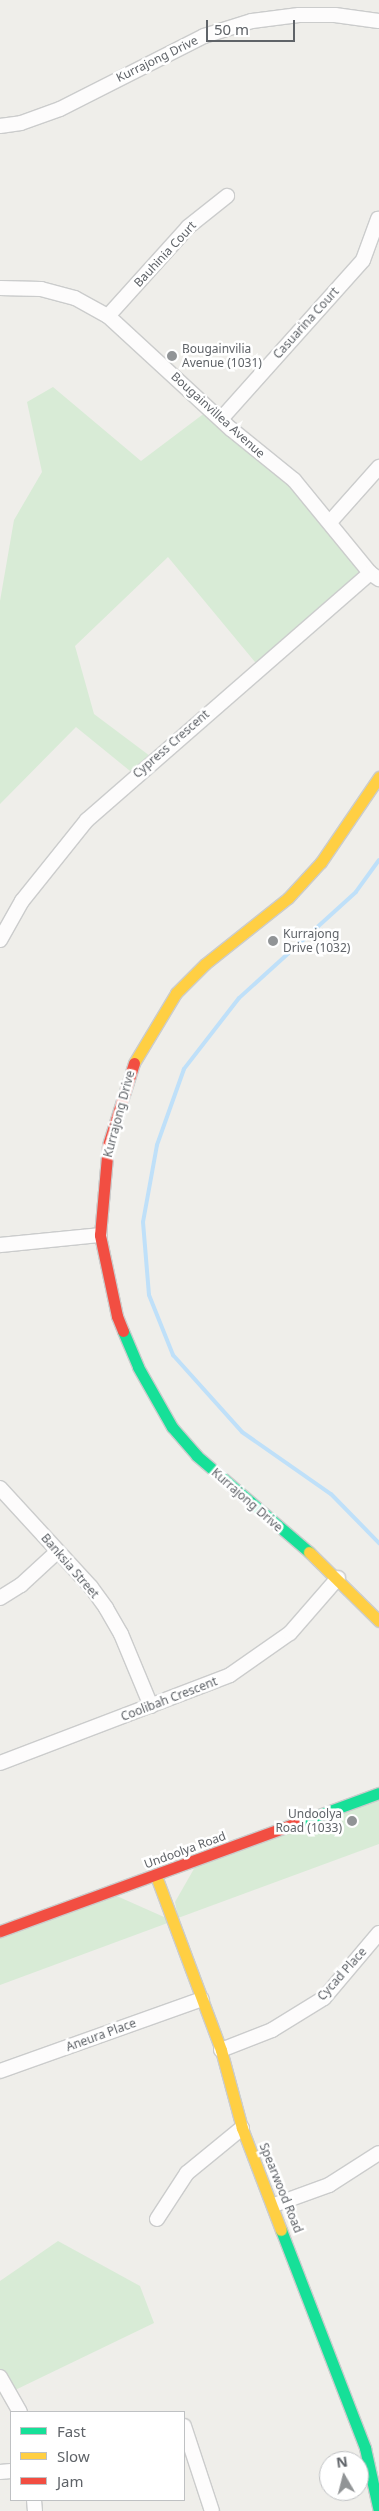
<!DOCTYPE html>
<style>
body{margin:0}
#map{position:relative;width:379px;height:2511px;overflow:hidden;background:#efeeea;font-family:"Noto Sans",sans-serif}
div>[style]{position:absolute}
.green>*{inset:0;background:#d8ebd6}
.stream>*{height:4px;margin:-2px;padding:0 2px;transform-origin:2px;border-radius:2px;background:#bfe0f9}
.roads{filter:drop-shadow(1px 0 #cbcccc) drop-shadow(-1px 0 #cbcccc) drop-shadow(0 1px #cbcccc) drop-shadow(0 -1px #cbcccc)}
.street>*{height:14px;margin:-7px;padding:0 7px;transform-origin:7px;border-radius:7px;background:#fdfcfc}
.fast>*{height:11px;margin:-5.5px;padding:0 5.5px;transform-origin:5.5px;border-radius:5.5px;background:#16e098}
.slow>*{height:11px;margin:-5.5px;padding:0 5.5px;transform-origin:5.5px;border-radius:5.5px;background:#ffcf43}
.jam>*{height:11px;margin:-5.5px;padding:0 5.5px;transform-origin:5.5px;border-radius:5.5px;background:#f24e42}
.dots>*{width:14px;height:14px;translate:-50% -50%;box-sizing:border-box;border:2px solid #fff;border-radius:50%}
span{translate:-50% -50%;white-space:nowrap;text-align:center;line-height:1.15;-webkit-text-stroke:5px #fff;paint-order:stroke}
.street-label{font-size:12px;color:#5f6368}
.poi-label{font-size:12px;color:#5f6368}
.left{translate:0 -50%;text-align:left}
.right{translate:-100% -50%;text-align:right}
.legend{position:absolute;left:10px;top:2411px;width:175px;height:90px;box-sizing:border-box;background:#fff;border:1px solid #bfc1c3;margin:0;padding:6px 9px;list-style:none;font-size:15px;color:#5f6368}
.legend li{display:flex;align-items:center;gap:10px;height:25px}
.legend b{width:25px;border:1px solid #bfc1c3}
.north{position:absolute;left:319px;top:2451px;width:50px;height:50px;box-sizing:border-box;background:#fff;border:1px solid #bfc1c3;border-radius:50%;rotate:352deg;font-size:14px;font-weight:700;line-height:20px;text-align:center;color:#5f6368}
.north::after{content:'';display:block;margin:auto;width:18px;height:22px;background:#919496;clip-path:polygon(50% 0,100% 100%,50% 72%,0 100%)}
.scale{position:absolute;left:206px;top:20px;width:89px;height:22px;box-sizing:border-box;border:2px solid #5f6368;border-top:0;padding-left:6px;font-size:15px;line-height:18px;white-space:nowrap;color:#5f6368;-webkit-text-stroke:4px #fff;paint-order:stroke}
</style>
<div id="map">
<div class="green">
<div style="clip-path:polygon(53px 387px,141px 461px,210px 409px,294px 480px,370px 573px,260px 668px,168px 557px,75px 646px,94px 714px,154px 759px,135px 775px,76px 727px,0 804px,0 601px,14px 520px,42px 472px,27px 402px)"></div>
<div style="clip-path:polygon(379px 1793px,379px 1844px,178px 1918px,175px 1902px,199px 1860px)"></div>
<div style="clip-path:polygon(110px 1893px,173px 1921px,0 1985px,0 1931px)"></div>
<div style="clip-path:polygon(58px 2241px,140px 2286px,154px 2323px,11px 2392px,0 2377px,0 2281px)"></div>
</div>
<div class="stream">
<div style="left:379px;top:860px;width:39px;rotate:126deg"></div>
<div style="left:356px;top:892px;width:158px;rotate:137.8deg"></div>
<div style="left:239px;top:998px;width:90px;rotate:127.8deg"></div>
<div style="left:184px;top:1069px;width:81px;rotate:109.6deg"></div>
<div style="left:157px;top:1145px;width:78px;rotate:100.3deg"></div>
<div style="left:143px;top:1222px;width:73px;rotate:85.3deg"></div>
<div style="left:149px;top:1295px;width:65px;rotate:68.2deg"></div>
<div style="left:173px;top:1355px;width:103px;rotate:48.1deg"></div>
<div style="left:242px;top:1432px;width:108px;rotate:34.9deg"></div>
<div style="left:331px;top:1494px;width:69px;rotate:45.6deg"></div>
</div>
<div class="roads">
<div class="street">
<div style="left:0;top:126px;width:21px;rotate:-8deg"></div>
<div style="left:21px;top:123px;width:41px;rotate:-19.7deg"></div>
<div style="left:60px;top:109px;width:161px;rotate:-26.9deg"></div>
<div style="left:204px;top:36px;width:50px;rotate:-17.4deg"></div>
<div style="left:252px;top:21px;width:47px;rotate:-7.3deg"></div>
<div style="left:299px;top:15px;width:36px"></div>
<div style="left:335px;top:15px;width:44px;rotate:7.8deg"></div>
<div style="left:0;top:288px;width:41px;rotate:1.4deg"></div>
<div style="left:41px;top:289px;width:35px;rotate:15deg"></div>
<div style="left:75px;top:298px;width:38px;rotate:29deg"></div>
<div style="left:108px;top:316px;width:167px;rotate:42.6deg"></div>
<div style="left:231px;top:429px;width:81px;rotate:39deg"></div>
<div style="left:294px;top:480px;width:120px;rotate:50.7deg"></div>
<div style="left:370px;top:573px;width:11px;rotate:34deg"></div>
<div style="left:108px;top:316px;width:120px;rotate:-48deg"></div>
<div style="left:188px;top:227px;width:50px;rotate:-38.5deg"></div>
<div style="left:221px;top:419px;width:213px;rotate:-48.2deg"></div>
<div style="left:363px;top:260px;width:44px;rotate:-69.9deg"></div>
<div style="left:330px;top:522px;width:74px;rotate:-48.3deg"></div>
<div style="left:0;top:940px;width:45px;rotate:-60.6deg"></div>
<div style="left:22px;top:901px;width:104px;rotate:-51.3deg"></div>
<div style="left:87px;top:820px;width:376px;rotate:-41.1deg"></div>
<div style="left:0;top:1245px;width:100px;rotate:-5.7deg"></div>
<div style="left:0;top:1488px;width:134px;rotate:47.4deg"></div>
<div style="left:91px;top:1587px;width:26px;rotate:54deg"></div>
<div style="left:106px;top:1608px;width:30px;rotate:60deg"></div>
<div style="left:121px;top:1634px;width:78px;rotate:67.4deg"></div>
<div style="left:0;top:1598px;width:25px;rotate:-32deg"></div>
<div style="left:21px;top:1585px;width:50px;rotate:-42.6deg"></div>
<div style="left:0;top:1763px;width:246px;rotate:-20.9deg"></div>
<div style="left:230px;top:1675px;width:73px;rotate:-35deg"></div>
<div style="left:290px;top:1633px;width:73px;rotate:-48.9deg"></div>
<div style="left:221px;top:2050px;width:55px;rotate:-21.4deg"></div>
<div style="left:272px;top:2030px;width:61px;rotate:-31.6deg"></div>
<div style="left:324px;top:1998px;width:85px;rotate:-49.8deg"></div>
<div style="left:0;top:2071px;width:214px;rotate:-19.6deg"></div>
<div style="left:274px;top:2205px;width:59px;rotate:-20deg"></div>
<div style="left:329px;top:2185px;width:59px;rotate:-32.6deg"></div>
<div style="left:157px;top:2219px;width:55px;rotate:-56.9deg"></div>
<div style="left:187px;top:2173px;width:71px;rotate:-39.3deg"></div>
<div style="left:0;top:2377px;width:40px;rotate:60.3deg"></div>
<div style="left:184px;top:2426px;width:89px;rotate:71.8deg"></div>
<div style="left:0;top:2472px;width:11px;rotate:-5deg"></div>
<div style="left:34px;top:2500px;width:11px;rotate:85deg"></div>
</div>
<div class="fast">
<div style="left:123px;top:1331px;width:39px;rotate:67deg"></div>
<div style="left:138px;top:1367px;width:69px;rotate:60.5deg"></div>
<div style="left:172px;top:1427px;width:38px;rotate:49deg"></div>
<div style="left:197px;top:1456px;width:148px;rotate:40.6deg"></div>
<div style="left:297px;top:1823px;width:87px;rotate:-20.1deg"></div>
<div style="left:281px;top:2230px;width:234px;rotate:68.9deg"></div>
<div style="left:365px;top:2448px;width:65px;rotate:77.5deg"></div>
</div>
<div class="slow">
<div style="left:134px;top:1063px;width:82px;rotate:-59deg"></div>
<div style="left:176px;top:993px;width:41px;rotate:-45deg"></div>
<div style="left:205px;top:964px;width:106px;rotate:-38.5deg"></div>
<div style="left:288px;top:898px;width:49px;rotate:-47.5deg"></div>
<div style="left:321px;top:862px;width:103px;rotate:-55.7deg"></div>
<div style="left:309px;top:1552px;width:98px;rotate:44.6deg"></div>
<div style="left:156px;top:1876px;width:186px;rotate:69.5deg"></div>
<div style="left:221px;top:2050px;width:81px;rotate:74.9deg"></div>
<div style="left:242px;top:2128px;width:109px;rotate:69.1deg"></div>
</div>
<div class="jam">
<div style="left:123px;top:1331px;width:16px;rotate:-112deg"></div>
<div style="left:117px;top:1316px;width:83px;rotate:-101.9deg"></div>
<div style="left:100px;top:1235px;width:90px;rotate:-84.9deg"></div>
<div style="left:108px;top:1145px;width:86px;rotate:-72.4deg"></div>
<div style="left:0;top:1931px;width:316px;rotate:-20deg"></div>
</div>
</div>
<div class="dots">
<div style="left:172px;top:356px;background:#919496"></div>
<div style="left:273px;top:941px;background:#919496"></div>
<div style="left:352px;top:1821px;background:#919496"></div>
</div>
<div class="street-label">
<span style="left:157px;top:59px;rotate:-26deg">Kurrajong Drive</span>
<span style="left:165px;top:254px;rotate:-47deg">Bauhinia Court</span>
<span style="left:306px;top:323px;rotate:-48deg">Casuarina Court</span>
<span style="left:218px;top:415px;rotate:42deg">Bougainvillea Avenue</span>
<span style="left:171px;top:744px;rotate:-41deg">Cypress Crescent</span>
<span style="left:119px;top:1114px;rotate:-75deg">Kurrajong Drive</span>
<span style="left:247px;top:1500px;rotate:41deg">Kurrajong Drive</span>
<span style="left:70px;top:1566px;rotate:49deg">Banksia Street</span>
<span style="left:169px;top:1699px;rotate:-21deg">Coolibah Crescent</span>
<span style="left:185px;top:1850px;rotate:-20deg">Undoolya Road</span>
<span style="left:342px;top:1974px;rotate:-48deg">Cycad Place</span>
<span style="left:101px;top:2035px;rotate:-20deg">Aneura Place</span>
<span style="left:281px;top:2188px;rotate:68deg">Spearwood Road</span>
</div>
<div class="poi-label">
<span class="left" style="left:182px;top:356px">Bougainvilia<br>Avenue (1031)</span>
<span class="left" style="left:283px;top:941px">Kurrajong<br>Drive (1032)</span>
<span class="right" style="left:342px;top:1821px">Undoolya<br>Road (1033)</span>
</div>
<ul class="legend">
<li><b style="height:6px;background:#16e098"></b>Fast</li>
<li><b style="height:6px;background:#ffcf43"></b>Slow</li>
<li><b style="height:6px;background:#f24e42"></b>Jam</li>
</ul>
<div class="north">N</div>
<div class="scale">50 m</div>
</div>
